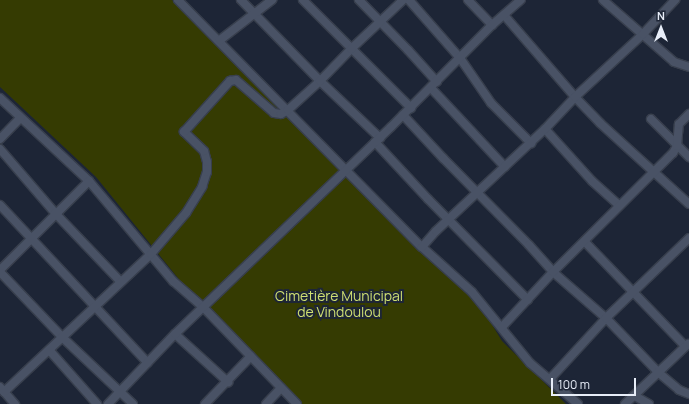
<!DOCTYPE html>
<meta charset="utf-8">
<style>
body{margin:0}
#map{position:relative;width:689px;height:404px;overflow:hidden;background:#1d2536;font-family:Manrope,sans-serif}
div>[style]{position:absolute}
.green>*{inset:0;background:#353b02}
.roads{filter:drop-shadow(1px 0 #383f4d) drop-shadow(-1px 0 #383f4d) drop-shadow(0 1px #383f4d) drop-shadow(0 -1px #383f4d)}
.minor>*{height:8px;margin:-4px;padding:0 4px;transform-origin:4px;border-radius:4px;background:#495265}
span{translate:-50% -50%;white-space:nowrap;text-align:center;line-height:1.15;-webkit-text-stroke:4px #1d2536;paint-order:stroke}
.park-label{font-size:14px;color:#cfdf72}
.north{position:absolute;left:641px;top:8px;width:40px;height:40px;-webkit-text-stroke:3px #1d2536;paint-order:stroke;rotate:0deg;font-size:11px;font-weight:700;line-height:16px;text-align:center;color:#e7edf8}
.north::after{content:'';display:block;margin:auto;width:14px;height:18px;background:#e7edf8;clip-path:polygon(50% 0,100% 100%,50% 72%,0 100%)}
.scale{position:absolute;left:551px;top:378px;width:85px;height:18px;box-sizing:border-box;border:2px solid #e7edf8;border-top:0;padding-left:5px;font-size:12px;line-height:14px;white-space:nowrap;color:#e7edf8;-webkit-text-stroke:3px #1d2536;paint-order:stroke}
</style>
<div id="map">
<div class="green">
<div style="clip-path:polygon(0 0,172px 0,288px 110px,346px 177px,445px 266px,491px 323px,502px 341px,566px 404px,297px 404px,199px 304px,96px 177px,0 87px)"></div>
</div>
<div class="roads">
<div class="minor">
<div style="left:178px;top:0;width:347px;rotate:45.4deg"></div>
<div style="left:422px;top:247px;width:67px;rotate:42deg"></div>
<div style="left:472px;top:292px;width:92px;rotate:50.8deg"></div>
<div style="left:530px;top:363px;width:63px;rotate:40.5deg"></div>
<div style="left:241px;top:0;width:113px;rotate:45.7deg"></div>
<div style="left:320px;top:81px;width:83px;rotate:43.5deg"></div>
<div style="left:303px;top:0;width:153px;rotate:45deg"></div>
<div style="left:359px;top:0;width:70px;rotate:45.6deg"></div>
<div style="left:408px;top:50px;width:43px;rotate:47.8deg"></div>
<div style="left:409px;top:0;width:77px;rotate:48.7deg"></div>
<div style="left:460px;top:58px;width:55px;rotate:55.4deg"></div>
<div style="left:491px;top:103px;width:57px;rotate:45deg"></div>
<div style="left:468px;top:0;width:35px;rotate:46deg"></div>
<div style="left:603px;top:0;width:94px;rotate:41.1deg"></div>
<div style="left:674px;top:62px;width:16px;rotate:18deg"></div>
<div style="left:504px;top:15px;width:108px;rotate:49.1deg"></div>
<div style="left:575px;top:97px;width:36px;rotate:46deg"></div>
<div style="left:600px;top:123px;width:120px;rotate:42.3deg"></div>
<div style="left:220px;top:40px;width:66px;rotate:-37.6deg"></div>
<div style="left:431px;top:88px;width:108px;rotate:46.9deg"></div>
<div style="left:0;top:98px;width:122px;rotate:43deg"></div>
<div style="left:89px;top:181px;width:131px;rotate:50deg"></div>
<div style="left:173px;top:281px;width:40px;rotate:41deg"></div>
<div style="left:203px;top:307px;width:135px;rotate:45.9deg"></div>
<div style="left:403px;top:115px;width:59px;rotate:47.1deg"></div>
<div style="left:443px;top:158px;width:122px;rotate:45.3deg"></div>
<div style="left:529px;top:245px;width:36px;rotate:48deg"></div>
<div style="left:553px;top:272px;width:70px;rotate:41deg"></div>
<div style="left:606px;top:318px;width:76px;rotate:46.1deg"></div>
<div style="left:659px;top:373px;width:26px;rotate:40deg"></div>
<div style="left:679px;top:390px;width:11px;rotate:22deg"></div>
<div style="left:651px;top:119px;width:54px;rotate:45deg"></div>
<div style="left:545px;top:129px;width:70px;rotate:47.9deg"></div>
<div style="left:592px;top:181px;width:36px;rotate:42deg"></div>
<div style="left:0;top:139px;width:29px;rotate:-46deg"></div>
<div style="left:375px;top:142px;width:78px;rotate:47.1deg"></div>
<div style="left:428px;top:199px;width:142px;rotate:45.3deg"></div>
<div style="left:0;top:149px;width:84px;rotate:49.3deg"></div>
<div style="left:55px;top:213px;width:95px;rotate:46.3deg"></div>
<div style="left:0;top:205px;width:216px;rotate:46.9deg"></div>
<div style="left:585px;top:242px;width:144px;rotate:46.1deg"></div>
<div style="left:422px;top:247px;width:21px;rotate:-49deg"></div>
<div style="left:436px;top:231px;width:149px;rotate:-43.1deg"></div>
<div style="left:545px;top:129px;width:44px;rotate:-46.8deg"></div>
<div style="left:575px;top:97px;width:93px;rotate:-42.8deg"></div>
<div style="left:643px;top:34px;width:47px;rotate:-46.7deg"></div>
<div style="left:0;top:270px;width:126px;rotate:-45deg"></div>
<div style="left:0;top:272px;width:91px;rotate:46.3deg"></div>
<div style="left:63px;top:338px;width:96px;rotate:43.3deg"></div>
<div style="left:502px;top:327px;width:75px;rotate:-47.2deg"></div>
<div style="left:553px;top:272px;width:169px;rotate:-44.8deg"></div>
<div style="left:673px;top:153px;width:8px;rotate:-60deg"></div>
<div style="left:677px;top:146px;width:22px;rotate:-85deg"></div>
<div style="left:679px;top:124px;width:14px;rotate:-45deg"></div>
<div style="left:175px;top:334px;width:72px;rotate:42.2deg"></div>
<div style="left:50px;top:351px;width:71px;rotate:48.4deg"></div>
<div style="left:550px;top:379px;width:83px;rotate:-47.4deg"></div>
<div style="left:606px;top:318px;width:115px;rotate:-43.9deg"></div>
<div style="left:0;top:387px;width:23px;rotate:49deg"></div>
<div style="left:4px;top:392px;width:202px;rotate:-43.2deg"></div>
<div style="left:151px;top:254px;width:54px;rotate:-49.5deg"></div>
<div style="left:186px;top:213px;width:31px;rotate:-58deg"></div>
<div style="left:202px;top:187px;width:16px;rotate:-72deg"></div>
<div style="left:207px;top:172px;width:10px;rotate:-90deg"></div>
<div style="left:207px;top:162px;width:11px;rotate:-105deg"></div>
<div style="left:204px;top:151px;width:28px;rotate:-136deg"></div>
<div style="left:184px;top:132px;width:69px;rotate:-48deg"></div>
<div style="left:230px;top:81px;width:6px;rotate:-9deg"></div>
<div style="left:236px;top:80px;width:50px;rotate:41deg"></div>
<div style="left:274px;top:113px;width:7px;rotate:8deg"></div>
<div style="left:281px;top:114px;width:8px;rotate:-30deg"></div>
<div style="left:288px;top:110px;width:43px;rotate:-42.2deg"></div>
<div style="left:320px;top:81px;width:45px;rotate:-45.9deg"></div>
<div style="left:351px;top:49px;width:71px;rotate:-43.3deg"></div>
<div style="left:635px;top:396px;width:16px;rotate:30deg"></div>
<div style="left:108px;top:404px;width:97px;rotate:-46.3deg"></div>
<div style="left:175px;top:334px;width:299px;rotate:-43.8deg"></div>
<div style="left:391px;top:127px;width:144px;rotate:-45.3deg"></div>
<div style="left:492px;top:25px;width:38px;rotate:-41deg"></div>
<div style="left:205px;top:404px;width:66px;rotate:-46.2deg"></div>
<div style="left:266px;top:404px;width:22px;rotate:-47deg"></div>
<div style="left:625px;top:404px;width:87px;rotate:-43.6deg"></div>
</div>
</div>
<div class="park-label">
<span style="left:339px;top:304px">Cimetière Municipal<br>de Vindoulou</span>
</div>
<div class="north">N</div>
<div class="scale">100 m</div>
</div>
